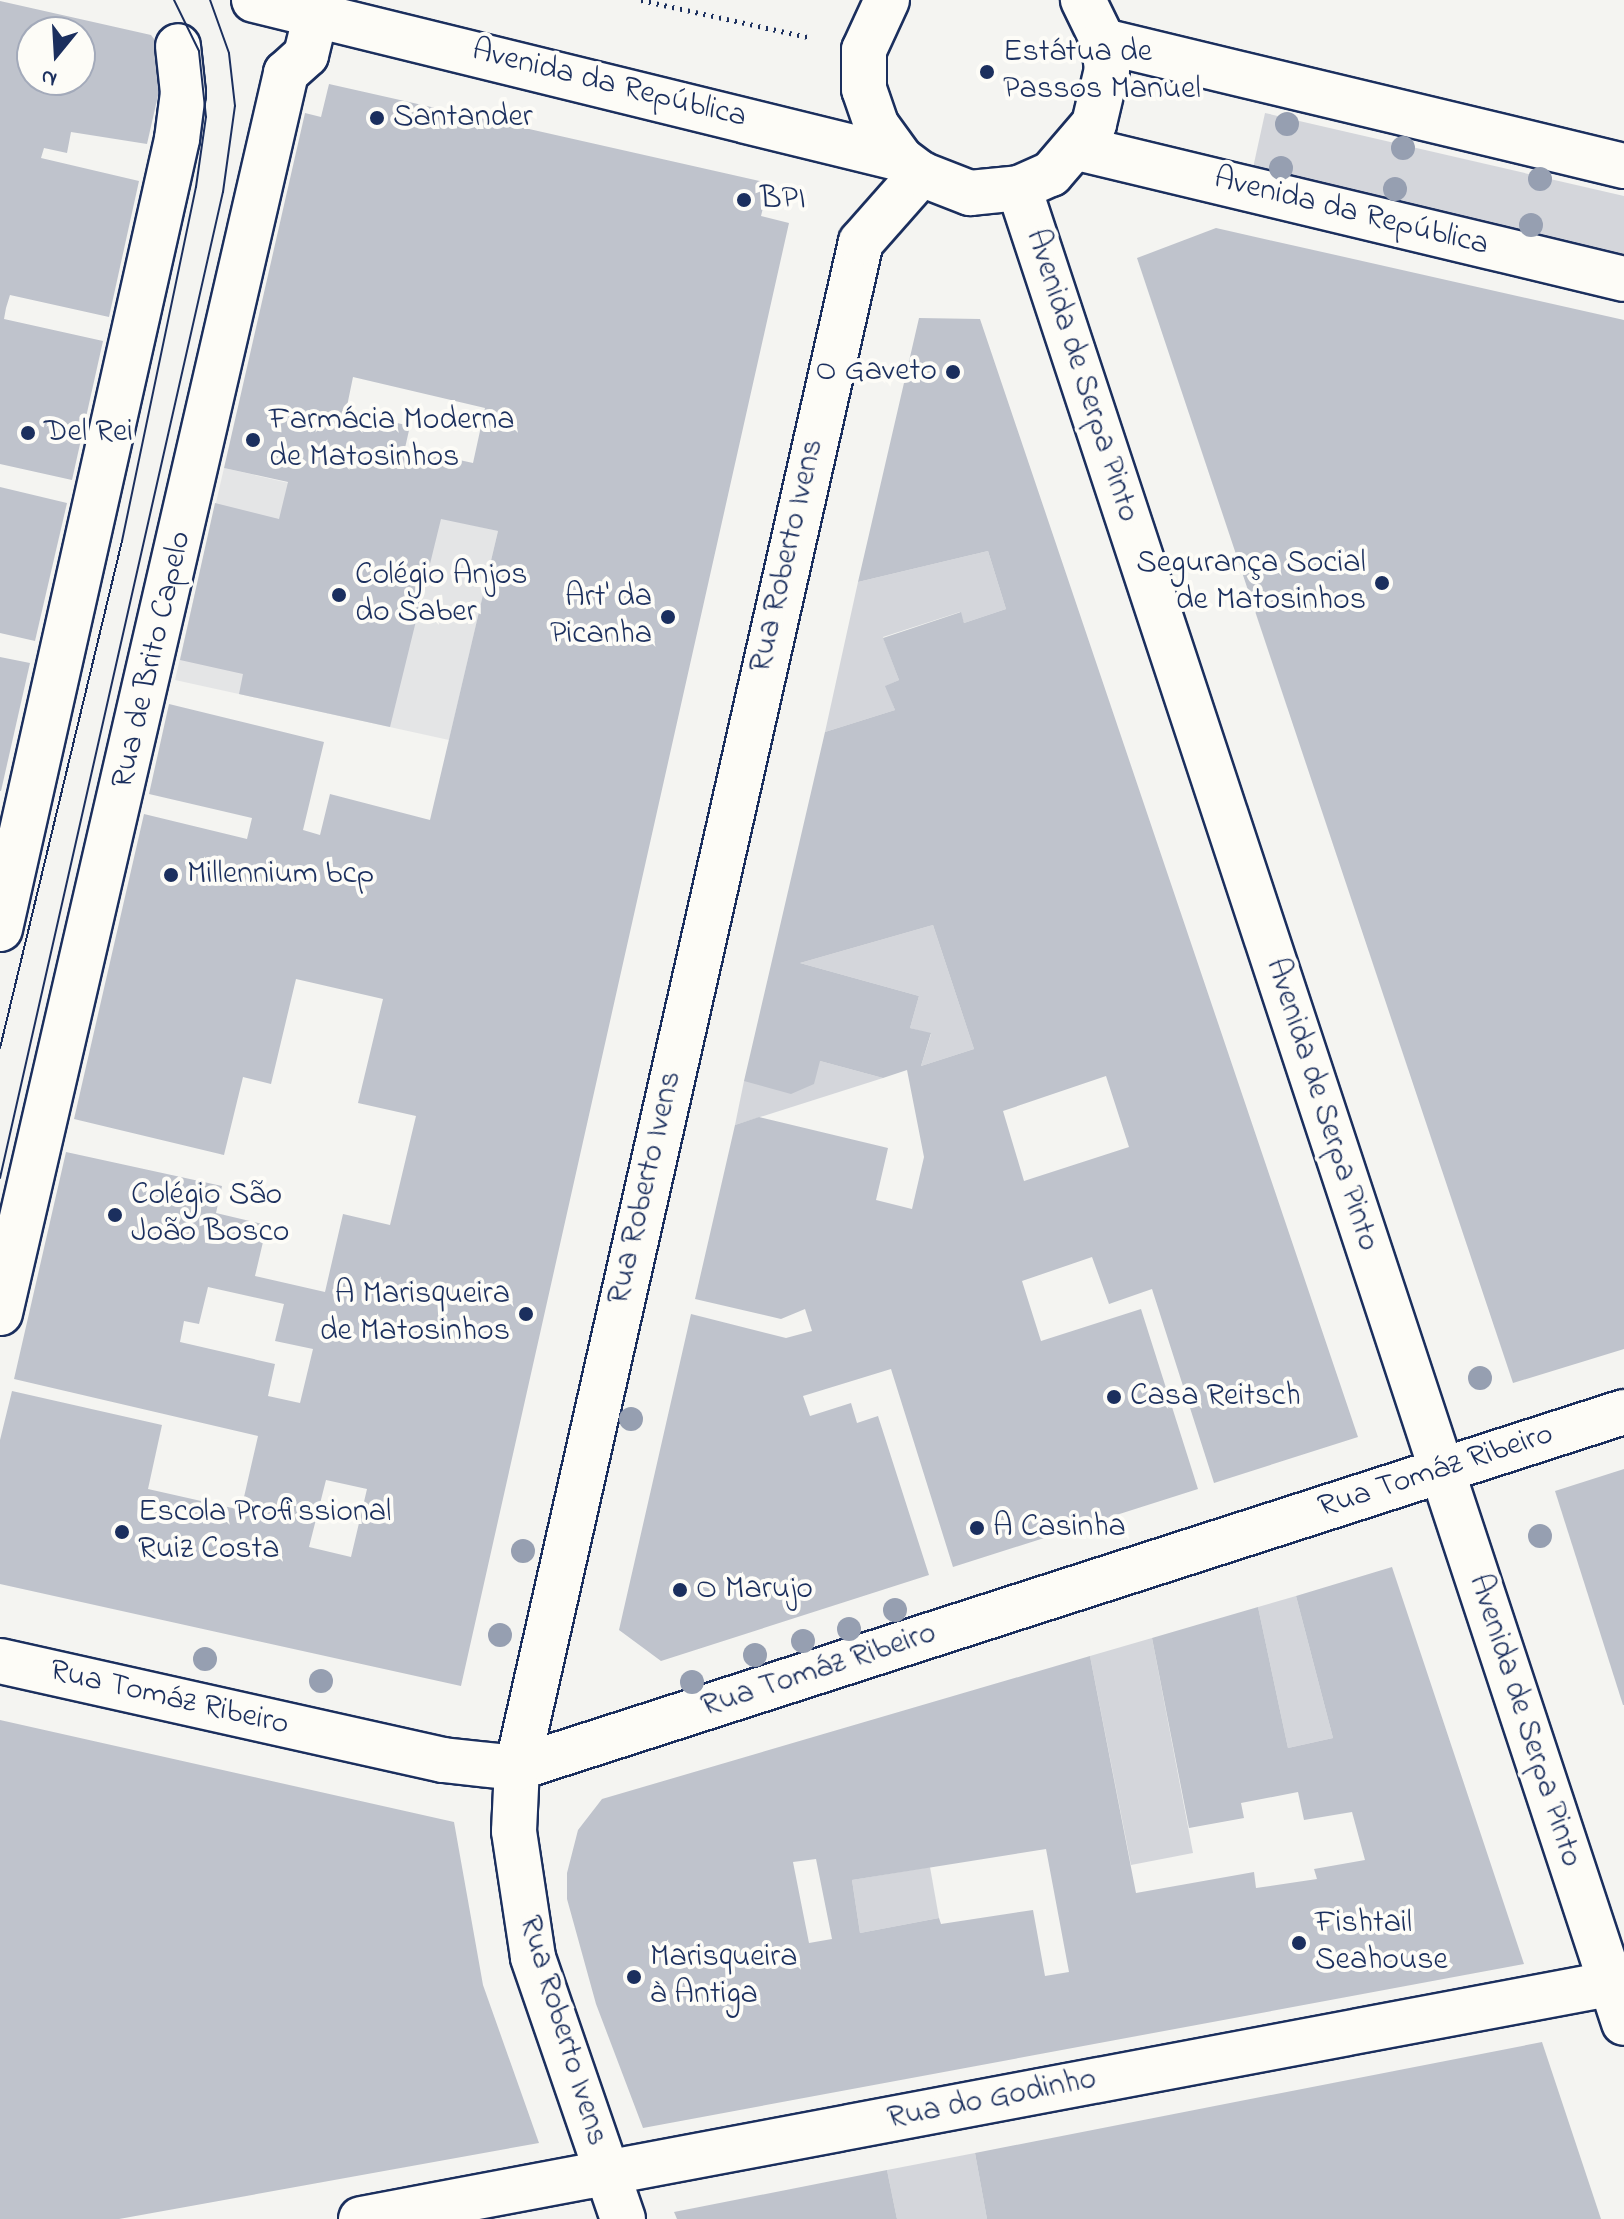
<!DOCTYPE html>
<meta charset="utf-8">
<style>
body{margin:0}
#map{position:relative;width:1624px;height:2219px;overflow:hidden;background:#f4f4f1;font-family:"Indie Flower",sans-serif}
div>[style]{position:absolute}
.built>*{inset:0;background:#e4e5e6}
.green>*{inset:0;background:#d4d6db}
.building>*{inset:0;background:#bfc3cc}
.path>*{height:5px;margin-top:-2.5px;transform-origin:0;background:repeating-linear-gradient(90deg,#1b2f5e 0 2px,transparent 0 8px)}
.roads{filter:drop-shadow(2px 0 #1b2f5e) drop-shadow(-2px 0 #1b2f5e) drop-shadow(0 2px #1b2f5e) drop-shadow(0 -2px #1b2f5e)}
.street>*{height:44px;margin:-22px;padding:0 22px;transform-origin:22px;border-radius:22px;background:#fdfcf7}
.secondary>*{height:44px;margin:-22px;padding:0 22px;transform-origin:22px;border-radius:22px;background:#fdfcf7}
.tram>*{height:2px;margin:-1px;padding:0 1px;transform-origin:1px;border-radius:1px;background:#1b2f5e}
.trees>*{width:24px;height:24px;margin:-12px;border-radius:50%;background:#969fb1}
.dots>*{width:22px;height:22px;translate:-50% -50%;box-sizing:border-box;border:4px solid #fdfcf7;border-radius:50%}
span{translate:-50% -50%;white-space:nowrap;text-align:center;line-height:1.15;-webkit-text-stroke:8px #fdfcf7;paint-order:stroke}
.poi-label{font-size:32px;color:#1b2f5e}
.left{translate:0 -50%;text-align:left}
.right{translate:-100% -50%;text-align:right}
.street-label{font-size:32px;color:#1b2f5e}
.north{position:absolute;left:16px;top:16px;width:80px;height:80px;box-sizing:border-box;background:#fdfcf7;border:2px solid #a3aaba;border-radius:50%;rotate:198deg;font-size:22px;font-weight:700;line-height:32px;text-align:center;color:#1b2f5e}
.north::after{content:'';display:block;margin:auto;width:28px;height:36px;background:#1b2f5e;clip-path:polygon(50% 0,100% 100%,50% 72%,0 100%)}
</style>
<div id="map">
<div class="built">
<div style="clip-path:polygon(224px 468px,498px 531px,449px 740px,175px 680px)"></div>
</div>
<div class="green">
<div style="clip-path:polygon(1265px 113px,1624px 196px,1624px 264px,1251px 177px)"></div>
<div style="clip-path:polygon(988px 551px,1006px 609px,964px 623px,960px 612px,883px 637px,899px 680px,886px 686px,895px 710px,825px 732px,858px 582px)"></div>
<div style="clip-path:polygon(933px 925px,974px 1049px,921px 1066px,931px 1034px,910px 1028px,919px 996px,800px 963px)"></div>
<div style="clip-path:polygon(820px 1061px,883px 1078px,735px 1125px,744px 1081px)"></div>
<div style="clip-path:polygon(1296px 1596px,1333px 1738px,1288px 1748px,1258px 1607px)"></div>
<div style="clip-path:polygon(1152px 1638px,1193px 1853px,1131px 1865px,1090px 1656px)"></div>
<div style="clip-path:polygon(930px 1867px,939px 1918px,860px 1933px,852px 1880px)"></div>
<div style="clip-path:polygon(975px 2153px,987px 2219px,897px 2219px,887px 2170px)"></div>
</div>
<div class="building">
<div style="clip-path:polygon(evenodd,0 1px,151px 35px,167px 56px,147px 144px,71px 132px,67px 153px,44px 148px,41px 158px,139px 181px,109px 317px,10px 295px,6px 308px,4px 319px,103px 341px,72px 480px,0 464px,0 1px,32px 32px,80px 32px,80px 80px,32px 80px,32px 32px)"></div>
<div style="clip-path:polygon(evenodd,329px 84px,769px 183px,761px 216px,789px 223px,461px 1686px,0 1584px,0 1440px,12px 1391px,162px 1425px,148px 1489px,241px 1510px,258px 1436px,14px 1379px,66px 1152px,222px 1186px,216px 1213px,267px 1225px,255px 1276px,325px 1292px,343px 1214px,390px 1225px,416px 1116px,358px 1103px,383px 999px,296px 979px,271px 1084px,243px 1077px,224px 1155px,74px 1119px,144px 814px,247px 839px,252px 818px,149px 794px,169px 704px,324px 742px,303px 830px,320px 835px,330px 794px,430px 820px,498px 531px,441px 519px,390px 727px,239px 694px,243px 674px,180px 660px,215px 503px,279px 519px,288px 482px,224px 468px,305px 113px,321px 117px,329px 84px,353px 377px,485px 408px,473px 463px,405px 448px,410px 426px,346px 411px,353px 377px,329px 84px,208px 1287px,284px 1304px,275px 1341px,313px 1349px,300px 1403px,268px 1396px,275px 1364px,180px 1342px,184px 1321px,199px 1324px,208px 1287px,329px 84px,326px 1480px,367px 1489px,351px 1557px,309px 1547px,326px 1480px)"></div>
<div style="clip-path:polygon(1216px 228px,1624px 320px,1624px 1349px,1513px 1383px,1137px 258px)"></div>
<div style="clip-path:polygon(evenodd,919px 318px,980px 319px,1358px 1437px,1214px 1483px,1152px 1289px,1109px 1304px,1092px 1257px,1022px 1281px,1041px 1341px,1141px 1309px,1198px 1489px,953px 1567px,891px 1369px,803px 1396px,810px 1416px,851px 1403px,857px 1423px,878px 1416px,929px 1575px,661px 1661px,619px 1630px,691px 1314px,786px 1338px,812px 1331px,805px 1309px,781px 1319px,695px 1299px,735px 1125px,759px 1117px,888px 1148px,876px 1200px,912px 1209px,924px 1157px,907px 1070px,883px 1078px,820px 1061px,814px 1084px,791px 1094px,744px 1081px,825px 732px,895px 710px,885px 686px,899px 680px,883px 638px,961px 612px,964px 623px,1006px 609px,988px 551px,858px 582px,919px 318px,933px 925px,974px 1049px,921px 1066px,931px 1033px,910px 1028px,919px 996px,800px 963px,933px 925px,919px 318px,1106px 1076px,1129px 1147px,1024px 1181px,1003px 1111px,1106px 1076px)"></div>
<div style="clip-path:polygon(0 487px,67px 503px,35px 641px,0 633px)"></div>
<div style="clip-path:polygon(0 657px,30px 663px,1px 791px,0 791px)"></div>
<div style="clip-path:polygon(1624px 1469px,1624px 1705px,1623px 1705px,1555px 1491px)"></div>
<div style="clip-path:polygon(evenodd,1392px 1567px,1524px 1964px,643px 2128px,596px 2004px,567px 1899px,567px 1873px,578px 1830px,602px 1799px,1090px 1656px,1136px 1893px,1254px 1872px,1256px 1888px,1317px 1879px,1314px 1869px,1365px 1860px,1352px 1812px,1304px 1820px,1298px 1792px,1241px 1803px,1244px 1818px,1189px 1828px,1152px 1638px,1258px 1607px,1288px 1748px,1333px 1738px,1296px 1596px,1392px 1567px,1046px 1849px,1069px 1972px,1045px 1976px,1033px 1910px,941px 1924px,939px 1918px,860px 1933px,852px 1880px,1046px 1849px,1392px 1567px,816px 1859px,832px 1939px,809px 1943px,793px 1862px,816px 1859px)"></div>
<div style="clip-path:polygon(0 1720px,454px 1822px,483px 1985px,539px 2143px,119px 2219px,0 2219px)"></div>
<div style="clip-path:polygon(1542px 2042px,1601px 2219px,987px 2219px,975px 2153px)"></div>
<div style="clip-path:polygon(887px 2170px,897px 2219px,677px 2219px,674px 2212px)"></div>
</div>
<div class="path">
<div style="left:641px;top:0;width:175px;rotate:12.5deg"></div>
</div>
<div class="roads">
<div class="street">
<div style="left:0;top:929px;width:810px;rotate:-77.37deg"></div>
<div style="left:177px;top:139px;width:46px;rotate:-82.6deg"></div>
<div style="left:183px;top:93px;width:47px;rotate:-96.1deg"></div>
<div style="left:0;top:1313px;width:1273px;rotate:-77.01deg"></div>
<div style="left:286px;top:73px;width:27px;rotate:-42deg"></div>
<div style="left:306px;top:55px;width:42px;rotate:-76.3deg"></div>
<div style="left:517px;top:1768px;width:1163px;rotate:-17.83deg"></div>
<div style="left:361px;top:2219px;width:1285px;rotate:-10.67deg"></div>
<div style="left:623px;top:2219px;width:277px;rotate:-109deg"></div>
<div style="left:533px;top:1957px;width:127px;rotate:-98.6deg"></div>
<div style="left:514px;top:1831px;width:63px;rotate:-87.3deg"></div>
<div style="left:517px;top:1768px;width:1564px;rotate:-77.3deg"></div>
<div style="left:861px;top:242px;width:91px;rotate:-48.6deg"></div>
</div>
<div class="secondary">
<div style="left:254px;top:0;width:666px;rotate:13.81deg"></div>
<div style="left:887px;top:0;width:55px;rotate:114.7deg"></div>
<div style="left:864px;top:50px;width:39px;rotate:90deg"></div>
<div style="left:864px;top:89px;width:39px;rotate:71deg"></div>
<div style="left:877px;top:126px;width:41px;rotate:54deg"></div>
<div style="left:901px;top:159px;width:25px;rotate:37deg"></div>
<div style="left:921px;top:174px;width:53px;rotate:21.2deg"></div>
<div style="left:970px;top:193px;width:49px;rotate:-5.8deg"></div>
<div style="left:1019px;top:188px;width:35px;rotate:-24deg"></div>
<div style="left:1051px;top:174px;width:66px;rotate:-49.3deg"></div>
<div style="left:1094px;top:124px;width:57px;rotate:-76.7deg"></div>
<div style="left:1107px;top:69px;width:28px;rotate:-98deg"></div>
<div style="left:1103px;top:41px;width:46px;rotate:-116deg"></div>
<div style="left:1103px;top:41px;width:536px;rotate:13.49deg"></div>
<div style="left:1078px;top:148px;width:561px;rotate:13.49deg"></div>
<div style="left:1019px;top:188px;width:1932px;rotate:71.75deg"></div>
<div style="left:0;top:1661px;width:454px;rotate:12.6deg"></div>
<div style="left:443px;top:1760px;width:74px;rotate:6.2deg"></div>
</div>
</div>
<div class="tram">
<div style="left:0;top:1048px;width:521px;rotate:-76.47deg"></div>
<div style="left:122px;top:541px;width:362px;rotate:-78.2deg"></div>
<div style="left:196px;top:187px;width:71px;rotate:-81.9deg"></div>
<div style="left:206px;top:117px;width:66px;rotate:-96.1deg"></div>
<div style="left:199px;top:51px;width:57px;rotate:-116.1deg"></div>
<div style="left:0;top:1178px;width:1011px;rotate:-77.26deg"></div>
<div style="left:223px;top:192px;width:87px;rotate:-82.1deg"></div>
<div style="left:235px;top:106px;width:53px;rotate:-96.5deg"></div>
<div style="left:229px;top:53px;width:56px;rotate:-109.7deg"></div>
</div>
<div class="trees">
<div style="left:1287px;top:124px"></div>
<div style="left:1403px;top:148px"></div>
<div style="left:1281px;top:168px"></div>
<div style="left:1540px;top:179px"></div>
<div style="left:1395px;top:189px"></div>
<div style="left:1531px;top:225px"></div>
<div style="left:1480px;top:1378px"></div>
<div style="left:631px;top:1419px"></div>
<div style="left:1540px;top:1536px"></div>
<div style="left:523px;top:1551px"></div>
<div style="left:895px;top:1610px"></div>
<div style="left:849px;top:1629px"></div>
<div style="left:500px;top:1635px"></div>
<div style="left:803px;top:1641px"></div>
<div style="left:755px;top:1655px"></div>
<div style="left:205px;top:1659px"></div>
<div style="left:321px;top:1681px"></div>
<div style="left:692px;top:1682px"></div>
</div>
<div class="dots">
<div style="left:987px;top:72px;background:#1b2f5e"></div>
<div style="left:377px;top:118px;background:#1b2f5e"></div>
<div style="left:744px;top:200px;background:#1b2f5e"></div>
<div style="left:953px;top:372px;background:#1b2f5e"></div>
<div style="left:28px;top:433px;background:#1b2f5e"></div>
<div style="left:253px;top:440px;background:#1b2f5e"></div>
<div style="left:1382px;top:583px;background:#1b2f5e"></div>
<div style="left:339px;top:595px;background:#1b2f5e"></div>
<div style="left:668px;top:617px;background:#1b2f5e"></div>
<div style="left:171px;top:875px;background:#1b2f5e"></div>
<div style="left:115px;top:1215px;background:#1b2f5e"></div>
<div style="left:526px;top:1314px;background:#1b2f5e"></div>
<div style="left:1114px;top:1397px;background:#1b2f5e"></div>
<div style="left:977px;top:1528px;background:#1b2f5e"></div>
<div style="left:122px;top:1532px;background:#1b2f5e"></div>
<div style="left:680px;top:1590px;background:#1b2f5e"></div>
<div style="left:1299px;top:1943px;background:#1b2f5e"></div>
<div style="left:634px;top:1977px;background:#1b2f5e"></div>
</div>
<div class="poi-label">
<span class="left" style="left:1003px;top:72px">Estátua de<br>Passos Manuel</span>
<span class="left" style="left:393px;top:118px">Santander</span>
<span class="left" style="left:760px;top:200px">BPI</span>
<span class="right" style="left:937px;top:372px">O Gaveto</span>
<span class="left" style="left:269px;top:440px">Farmácia Moderna<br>de Matosinhos</span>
<span class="left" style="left:44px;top:433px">Del Rei</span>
<span class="right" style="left:1366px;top:583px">Segurança Social<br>de Matosinhos</span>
<span class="left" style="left:355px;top:595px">Colégio Anjos<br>do Saber</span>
<span class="right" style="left:652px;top:617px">Art' da<br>Picanha</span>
<span class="left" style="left:187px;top:875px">Millennium bcp</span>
<span class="left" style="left:131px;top:1215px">Colégio São<br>João Bosco</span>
<span class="right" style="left:510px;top:1314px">A Marisqueira<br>de Matosinhos</span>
<span class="left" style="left:1130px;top:1397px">Casa Reitsch</span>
<span class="left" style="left:138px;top:1532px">Escola Profissional<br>Ruiz Costa</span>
<span class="left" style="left:993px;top:1528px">A Casinha</span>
<span class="left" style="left:696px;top:1590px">O Marujo</span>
<span class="left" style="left:1315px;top:1943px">Fishtail<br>Seahouse</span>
<span class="left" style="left:650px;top:1977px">Marisqueira<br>à Antiga</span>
</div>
<div class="street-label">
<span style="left:609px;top:85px;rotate:14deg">Avenida da República</span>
<span style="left:1351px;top:213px;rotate:14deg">Avenida da República</span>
<span style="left:1081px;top:376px;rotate:72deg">Avenida de Serpa Pinto</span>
<span style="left:788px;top:556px;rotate:-77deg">Rua Roberto Ivens</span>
<span style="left:153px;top:660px;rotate:-77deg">Rua de Brito Capelo</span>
<span style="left:1321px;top:1105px;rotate:72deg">Avenida de Serpa Pinto</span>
<span style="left:646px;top:1188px;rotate:-77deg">Rua Roberto Ivens</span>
<span style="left:1436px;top:1472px;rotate:-18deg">Rua Tomáz Ribeiro</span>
<span style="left:819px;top:1671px;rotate:-18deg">Rua Tomáz Ribeiro</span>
<span style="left:169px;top:1699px;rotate:13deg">Rua Tomáz Ribeiro</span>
<span style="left:1524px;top:1721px;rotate:72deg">Avenida de Serpa Pinto</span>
<span style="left:562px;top:2031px;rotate:73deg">Rua Roberto Ivens</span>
<span style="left:992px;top:2100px;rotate:-11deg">Rua do Godinho</span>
</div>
<div class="north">N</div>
</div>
